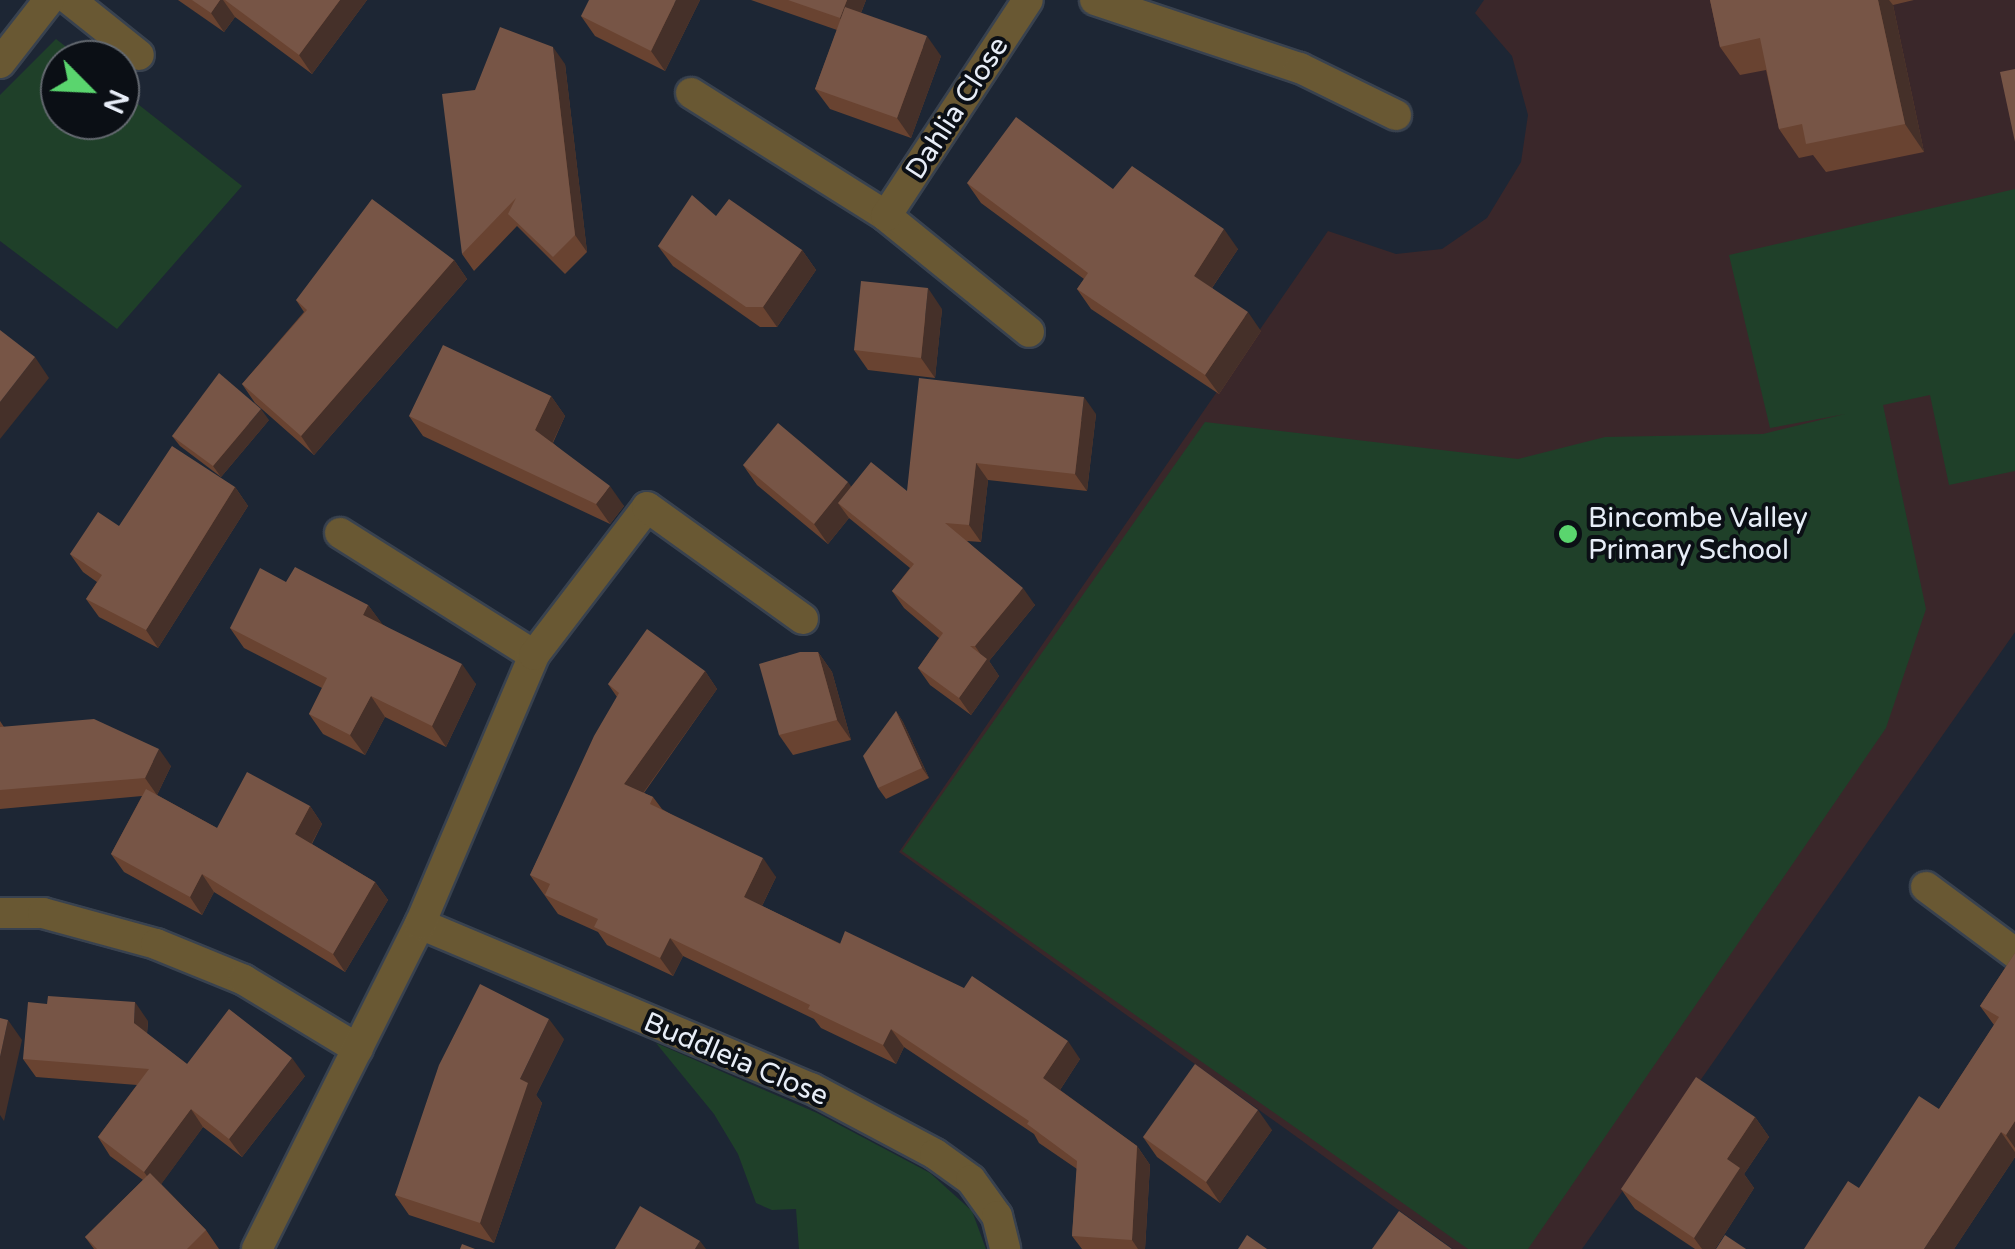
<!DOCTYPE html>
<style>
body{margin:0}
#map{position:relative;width:2015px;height:1249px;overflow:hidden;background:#1d2634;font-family:"Varela Round",sans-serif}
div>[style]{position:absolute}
.education>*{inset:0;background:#3a272a}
.green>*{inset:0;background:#1f4029}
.roads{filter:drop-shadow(2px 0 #39424f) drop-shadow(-2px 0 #39424f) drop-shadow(0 2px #39424f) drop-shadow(0 -2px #39424f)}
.minor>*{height:30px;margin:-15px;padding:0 15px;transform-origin:15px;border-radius:15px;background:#695833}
.wall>*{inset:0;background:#694331}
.shaded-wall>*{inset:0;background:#453029}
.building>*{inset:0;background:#775546}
.dots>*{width:28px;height:28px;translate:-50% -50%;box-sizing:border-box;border:5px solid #0b0f15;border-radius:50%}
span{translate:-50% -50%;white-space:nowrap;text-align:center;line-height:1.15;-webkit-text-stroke:8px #0b0f15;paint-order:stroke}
.street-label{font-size:28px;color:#e7edf7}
.poi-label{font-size:28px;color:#e7edf7}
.left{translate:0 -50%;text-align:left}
.north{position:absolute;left:40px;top:40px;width:100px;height:100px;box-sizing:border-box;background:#0b0f15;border:2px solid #63686f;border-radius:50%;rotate:114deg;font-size:28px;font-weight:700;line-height:40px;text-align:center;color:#e7edf7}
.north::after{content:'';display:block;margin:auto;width:35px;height:45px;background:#5ad56e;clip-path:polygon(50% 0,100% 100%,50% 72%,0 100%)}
</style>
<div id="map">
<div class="education">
<div style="clip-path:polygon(1484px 0,2015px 0,2015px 632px,1582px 1249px,1453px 1249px,899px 852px,1328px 231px,1396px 254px,1442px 249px,1487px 218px,1521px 162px,1528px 115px,1512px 56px,1475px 13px)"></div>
</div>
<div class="green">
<div style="clip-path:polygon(56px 39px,83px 60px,60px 60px,60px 120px,120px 120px,120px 90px,242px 186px,117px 329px,0 241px,0 95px)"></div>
<div style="clip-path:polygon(2015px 189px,2015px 471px,1949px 485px,1930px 395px,1883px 405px,1926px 609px,1886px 728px,1528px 1249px,1468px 1249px,902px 851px,1205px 422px,1518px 459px,1605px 437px,1763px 434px,1845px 414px,1770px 428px,1729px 255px)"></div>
<div style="clip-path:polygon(656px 1043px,817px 1113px,930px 1173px,972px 1211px,986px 1249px,799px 1249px,796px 1209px,772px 1210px,756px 1203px,738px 1154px,714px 1114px)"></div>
</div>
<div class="roads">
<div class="minor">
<div style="left:70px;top:0;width:88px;rotate:38.6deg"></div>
<div style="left:1095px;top:0;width:216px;rotate:18.4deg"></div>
<div style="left:1300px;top:68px;width:107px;rotate:26.1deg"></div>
<div style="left:0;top:63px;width:80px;rotate:-52.1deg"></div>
<div style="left:691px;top:93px;width:231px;rotate:32.2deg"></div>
<div style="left:886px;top:216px;width:184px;rotate:39deg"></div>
<div style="left:886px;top:216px;width:258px;rotate:-56.7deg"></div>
<div style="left:340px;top:533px;width:229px;rotate:32.2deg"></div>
<div style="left:1926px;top:887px;width:111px;rotate:36.6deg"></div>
<div style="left:0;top:913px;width:43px"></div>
<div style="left:43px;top:913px;width:117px;rotate:15.3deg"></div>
<div style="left:156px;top:944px;width:95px;rotate:22.2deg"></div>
<div style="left:244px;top:980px;width:133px;rotate:31.2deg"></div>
<div style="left:420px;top:924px;width:424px;rotate:22.8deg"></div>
<div style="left:811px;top:1088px;width:140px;rotate:28deg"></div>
<div style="left:935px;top:1154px;width:44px;rotate:35.8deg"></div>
<div style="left:971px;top:1180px;width:44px;rotate:54.2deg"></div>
<div style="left:997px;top:1216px;width:34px;rotate:76deg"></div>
<div style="left:257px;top:1249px;width:364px;rotate:-63.4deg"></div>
<div style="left:420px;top:924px;width:292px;rotate:-67deg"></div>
<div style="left:534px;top:655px;width:186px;rotate:-52.6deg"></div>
<div style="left:647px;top:507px;width:192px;rotate:35.7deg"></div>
</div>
</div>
<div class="wall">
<div style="clip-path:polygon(178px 0,367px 0,312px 74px,235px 17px,224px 32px)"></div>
<div style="clip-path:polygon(700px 0,665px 71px,595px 36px,581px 16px)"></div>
<div style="clip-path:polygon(751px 0,866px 0,861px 13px,941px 56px,911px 138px,830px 109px,815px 89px,837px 30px)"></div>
<div style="clip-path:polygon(1710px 0,1914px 0,1893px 5px,1924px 152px,1826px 172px,1813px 155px,1799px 158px,1779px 129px,1766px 70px,1740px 75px,1720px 47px)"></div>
<div style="clip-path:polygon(565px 64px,587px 252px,565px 274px,517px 226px,474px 271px,462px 254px)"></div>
<div style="clip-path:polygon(967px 183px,1113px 189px,1238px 249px,1212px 288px,1261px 331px,1219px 394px,1091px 309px,1077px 289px,1084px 279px,981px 203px)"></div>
<div style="clip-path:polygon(716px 216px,802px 250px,816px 270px,777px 327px,760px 327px,673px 266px,658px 246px)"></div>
<div style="clip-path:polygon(454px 260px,467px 279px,314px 455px,255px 403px,242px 384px,304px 312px,296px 300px)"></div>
<div style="clip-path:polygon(942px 309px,935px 378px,868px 370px,854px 350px)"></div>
<div style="clip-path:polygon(551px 396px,565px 416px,553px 443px,624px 506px,610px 524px,423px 436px,409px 416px)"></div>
<div style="clip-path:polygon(1096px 414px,1087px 491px,988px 480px,981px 542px,967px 541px,1035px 605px,989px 661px,999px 676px,971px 715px,930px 685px,918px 668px,939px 638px,904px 608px,892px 591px,910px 568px,849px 518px,828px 544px,757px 485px,743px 465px,851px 487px,907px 491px)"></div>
<div style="clip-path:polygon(269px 420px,221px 477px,180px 446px,172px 436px)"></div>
<div style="clip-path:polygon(235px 487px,248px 506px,158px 648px,99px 617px,86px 599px,97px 582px,83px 572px,70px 554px,119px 526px)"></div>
<div style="clip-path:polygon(286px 582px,368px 605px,382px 624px,476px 684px,446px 747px,385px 717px,365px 755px,323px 734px,309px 714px,322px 688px,244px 648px,230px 628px)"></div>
<div style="clip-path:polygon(818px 652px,832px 672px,851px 740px,793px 755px,779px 735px)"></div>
<div style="clip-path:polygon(705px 671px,717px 689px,644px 793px,653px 797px,662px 809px,776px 877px,762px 906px,1080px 1059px,1060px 1090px,1137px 1146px,1150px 1165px,1145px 1249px,1082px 1249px,1072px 1236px,1077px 1169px,1039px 1143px,1034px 1134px,904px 1047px,896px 1064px,821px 1028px,814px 1019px,683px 956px,673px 976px,607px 945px,598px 932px,558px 914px,530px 875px,617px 697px,608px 684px)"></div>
<div style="clip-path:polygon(896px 711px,903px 722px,929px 778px,886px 799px,878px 788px)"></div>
<div style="clip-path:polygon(0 721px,4px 727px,171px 766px,157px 795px,217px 828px,310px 806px,322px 824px,312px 844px,375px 882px,388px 900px,345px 972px,214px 892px,202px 915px,124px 872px,111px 854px,142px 796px,0 809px)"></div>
<div style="clip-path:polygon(2015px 953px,2015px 1157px,1954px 1249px,1859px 1188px,1939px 1109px,1994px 1025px,1980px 1006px)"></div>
<div style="clip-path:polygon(148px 1021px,147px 1034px,187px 1064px,305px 1076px,242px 1157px,203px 1127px,161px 1184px,206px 1230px,219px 1249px,94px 1249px,85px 1237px,143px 1180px,110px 1156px,98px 1137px,137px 1085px,36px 1077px,23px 1059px)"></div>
<div style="clip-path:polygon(564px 1039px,536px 1095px,542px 1103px,494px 1243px,409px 1215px,395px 1195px)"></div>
<div style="clip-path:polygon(1755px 1117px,1769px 1137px,1744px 1174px,1754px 1188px,1715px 1249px,1695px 1249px,1635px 1209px,1621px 1189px)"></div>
<div style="clip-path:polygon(1272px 1130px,1220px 1203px,1157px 1157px,1143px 1137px)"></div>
</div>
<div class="shaded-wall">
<div style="clip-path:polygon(220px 0,223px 0,235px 17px,224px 32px,211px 13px)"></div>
<div style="clip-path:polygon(340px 0,367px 0,312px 74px,299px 55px)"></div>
<div style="clip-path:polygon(676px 0,700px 0,665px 71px,651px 51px)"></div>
<div style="clip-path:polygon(847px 0,866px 0,852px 35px,840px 18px)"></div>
<div style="clip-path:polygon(1878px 0,1889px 0,1893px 5px,1924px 152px,1905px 124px)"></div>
<div style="clip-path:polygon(927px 36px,941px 56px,911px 138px,897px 118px)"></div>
<div style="clip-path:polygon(553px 47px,565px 64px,587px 252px,575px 235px)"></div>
<div style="clip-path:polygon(1224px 229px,1238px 249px,1207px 295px,1194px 276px)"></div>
<div style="clip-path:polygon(802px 250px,816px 270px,777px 327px,763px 307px)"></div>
<div style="clip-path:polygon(454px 260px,467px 279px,314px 455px,301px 436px)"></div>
<div style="clip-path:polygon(928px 288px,942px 309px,935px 378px,921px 358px)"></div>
<div style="clip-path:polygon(1248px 312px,1261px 331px,1219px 394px,1205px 375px)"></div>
<div style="clip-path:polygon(35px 357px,49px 378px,0 439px,0 402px)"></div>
<div style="clip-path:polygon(551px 396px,565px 416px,549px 450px,535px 430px)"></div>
<div style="clip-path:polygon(1084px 397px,1096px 414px,1087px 491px,1075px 474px)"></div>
<div style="clip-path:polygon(261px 409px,269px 420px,221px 477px,213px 466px)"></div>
<div style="clip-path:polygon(976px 463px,988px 480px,981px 542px,969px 525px)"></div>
<div style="clip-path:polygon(848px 482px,862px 502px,838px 503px,849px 518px,828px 544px,814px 524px)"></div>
<div style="clip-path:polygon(610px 486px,624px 506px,610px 524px,596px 504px)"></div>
<div style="clip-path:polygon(235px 487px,248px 506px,158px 648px,146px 630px)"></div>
<div style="clip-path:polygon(1023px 588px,1035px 605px,989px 661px,999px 676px,971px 715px,959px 698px,985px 661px,975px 646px)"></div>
<div style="clip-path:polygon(368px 605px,383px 625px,363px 615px)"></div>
<div style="clip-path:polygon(818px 652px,832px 672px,851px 740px,837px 720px)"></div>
<div style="clip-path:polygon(462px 664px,476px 684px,446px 747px,432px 726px)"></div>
<div style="clip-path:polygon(705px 671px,717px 689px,636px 803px,624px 784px)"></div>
<div style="clip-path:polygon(371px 696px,385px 717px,365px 755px,350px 735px)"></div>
<div style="clip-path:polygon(896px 711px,903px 722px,929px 778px,922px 768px)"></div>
<div style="clip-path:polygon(159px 749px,171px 766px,157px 795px,145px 778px)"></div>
<div style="clip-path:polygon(310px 806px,322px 824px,307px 852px,295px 834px)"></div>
<div style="clip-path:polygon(763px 858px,776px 877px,757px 916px,744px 897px)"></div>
<div style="clip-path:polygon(202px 874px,214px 892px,202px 915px,190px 897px)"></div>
<div style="clip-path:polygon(375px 882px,388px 900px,345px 972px,333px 954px)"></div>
<div style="clip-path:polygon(670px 938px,683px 956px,673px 976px,660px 958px)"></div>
<div style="clip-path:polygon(135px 1002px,148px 1021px,146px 1041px,134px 1023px)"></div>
<div style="clip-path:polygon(549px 1019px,564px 1039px,536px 1095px,542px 1103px,494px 1243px,480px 1223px,520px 1079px)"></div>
<div style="clip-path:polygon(8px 1020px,22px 1040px,4px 1121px,0 1115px,0 1057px)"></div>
<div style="clip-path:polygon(891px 1029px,904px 1047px,896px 1064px,883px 1045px)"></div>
<div style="clip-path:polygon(1068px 1041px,1080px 1059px,1056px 1096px,1043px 1078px)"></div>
<div style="clip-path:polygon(292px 1058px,305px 1076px,242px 1157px,229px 1139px)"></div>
<div style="clip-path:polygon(191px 1109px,203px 1127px,157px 1190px,144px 1172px)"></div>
<div style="clip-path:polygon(1258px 1110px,1272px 1130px,1220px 1203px,1206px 1182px)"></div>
<div style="clip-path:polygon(1755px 1117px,1769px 1137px,1744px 1174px,1754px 1188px,1715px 1249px,1702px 1249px,1694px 1238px,1727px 1159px)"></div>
<div style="clip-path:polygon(2015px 1121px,2015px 1148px,2006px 1135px)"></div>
<div style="clip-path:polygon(2001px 1132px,2015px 1152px,2015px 1157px,1954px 1249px,1924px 1249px)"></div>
<div style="clip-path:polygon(1137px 1146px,1150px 1165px,1145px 1249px,1138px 1249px,1132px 1240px)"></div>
<div style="clip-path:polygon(700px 1241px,706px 1249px,695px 1249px)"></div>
</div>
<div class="building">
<div style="clip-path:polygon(192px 0,220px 0,211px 13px)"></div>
<div style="clip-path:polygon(225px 0,340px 0,299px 55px)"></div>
<div style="clip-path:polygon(589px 0,676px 0,651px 51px,581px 16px)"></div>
<div style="clip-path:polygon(788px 0,847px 0,840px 18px)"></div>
<div style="clip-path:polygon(1710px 0,1878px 0,1905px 124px,1806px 144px,1802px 124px,1779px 129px,1760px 38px,1720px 47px)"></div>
<div style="clip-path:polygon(845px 7px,927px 36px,897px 118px,815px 89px)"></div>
<div style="clip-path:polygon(500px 27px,553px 47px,575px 235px,553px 257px,508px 214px,516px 198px,462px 254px,442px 94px,475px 90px)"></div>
<div style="clip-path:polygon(2015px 69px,2015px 142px,2000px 72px)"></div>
<div style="clip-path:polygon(1016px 117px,1113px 189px,1132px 166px,1224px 229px,1194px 276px,1248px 312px,1205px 375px,1077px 289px,1088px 273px,967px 183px)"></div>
<div style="clip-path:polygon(692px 195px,716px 216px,729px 199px,802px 250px,763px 307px,746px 307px,658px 246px)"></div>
<div style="clip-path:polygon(372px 199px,454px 260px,301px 436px,242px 384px,307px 310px,296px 300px)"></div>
<div style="clip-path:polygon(861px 281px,928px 288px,921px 358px,854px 350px)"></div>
<div style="clip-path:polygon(0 330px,35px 357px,0 402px)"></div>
<div style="clip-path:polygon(443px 345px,551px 396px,535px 430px,610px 486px,596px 504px,409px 416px)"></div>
<div style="clip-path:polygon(219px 373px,261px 409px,213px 466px,172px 436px)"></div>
<div style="clip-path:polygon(919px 378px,1084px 397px,1075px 474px,976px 463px,969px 525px,945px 523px,1023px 588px,975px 646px,970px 646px,987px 659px,959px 698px,918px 668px,943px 633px,892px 591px,914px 564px,838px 503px,871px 462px,907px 491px)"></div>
<div style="clip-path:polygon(778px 423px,848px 482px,814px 524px,743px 465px)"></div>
<div style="clip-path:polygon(172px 446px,235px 487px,146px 630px,86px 599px,102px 575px,70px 554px,98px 512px,119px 526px)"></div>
<div style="clip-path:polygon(295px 567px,368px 605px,363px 615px,462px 664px,432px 726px,371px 696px,350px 735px,309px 714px,327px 678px,230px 628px,260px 568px,286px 582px)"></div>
<div style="clip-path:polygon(647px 629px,705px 671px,624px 784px,653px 797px,650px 804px,763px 858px,744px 897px,840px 944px,845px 931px,964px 988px,972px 976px,1068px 1041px,1043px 1078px,1137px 1146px,1132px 1240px,1072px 1236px,1077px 1161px,1027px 1124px,1029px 1121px,891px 1029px,883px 1045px,808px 1009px,810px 1005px,670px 938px,660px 958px,594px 927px,598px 919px,545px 895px,550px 884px,530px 875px,594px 736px,619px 693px,608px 684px)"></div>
<div style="clip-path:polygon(800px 652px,818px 652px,837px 720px,779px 735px,759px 664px)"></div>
<div style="clip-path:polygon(896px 711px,922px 768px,878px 788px,863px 756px)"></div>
<div style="clip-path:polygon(94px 719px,159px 749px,145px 778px,0 790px,0 727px)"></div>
<div style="clip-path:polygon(247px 772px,310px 806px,295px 834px,375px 882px,333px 954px,202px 874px,190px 897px,111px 854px,146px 789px,217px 828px)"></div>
<div style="clip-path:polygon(2015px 953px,2015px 1121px,2006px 1135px,2001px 1132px,1924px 1249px,1804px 1249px,1848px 1181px,1859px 1188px,1919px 1096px,1939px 1109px,1999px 1017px,1980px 1006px)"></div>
<div style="clip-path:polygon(480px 984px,549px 1019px,520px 1079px,528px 1083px,480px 1223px,395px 1195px,439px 1065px)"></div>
<div style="clip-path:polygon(48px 996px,135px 1002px,134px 1023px,187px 1064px,229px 1009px,292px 1058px,229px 1139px,191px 1109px,144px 1172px,98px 1137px,149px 1069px,23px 1059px,28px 1002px,47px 1004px)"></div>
<div style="clip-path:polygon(0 1018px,8px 1020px,0 1057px)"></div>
<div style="clip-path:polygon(1195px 1064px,1258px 1110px,1206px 1182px,1143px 1137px)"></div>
<div style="clip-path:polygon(1696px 1077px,1755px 1117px,1727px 1159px,1740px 1168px,1694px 1238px,1621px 1189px)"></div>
<div style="clip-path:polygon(150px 1173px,206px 1230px,187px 1249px,97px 1249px,85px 1237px)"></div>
<div style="clip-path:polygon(640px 1206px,700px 1241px,695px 1249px,615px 1249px)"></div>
<div style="clip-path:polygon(1399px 1211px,1452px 1249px,1372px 1249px)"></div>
<div style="clip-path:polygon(1247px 1235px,1267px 1249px,1238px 1249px)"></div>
<div style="clip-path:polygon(1725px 1235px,1746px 1249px,1716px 1249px)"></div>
<div style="clip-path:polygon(462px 1244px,475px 1249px,460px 1249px)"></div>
</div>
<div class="dots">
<div style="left:1568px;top:534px;background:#5ad56e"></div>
</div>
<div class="street-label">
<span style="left:957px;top:108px;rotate:-57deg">Dahlia Close</span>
<span style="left:736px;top:1059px;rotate:23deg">Buddleia Close</span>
</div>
<div class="poi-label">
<span class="left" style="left:1588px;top:534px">Bincombe Valley<br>Primary School</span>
</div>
<div class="north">N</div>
</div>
